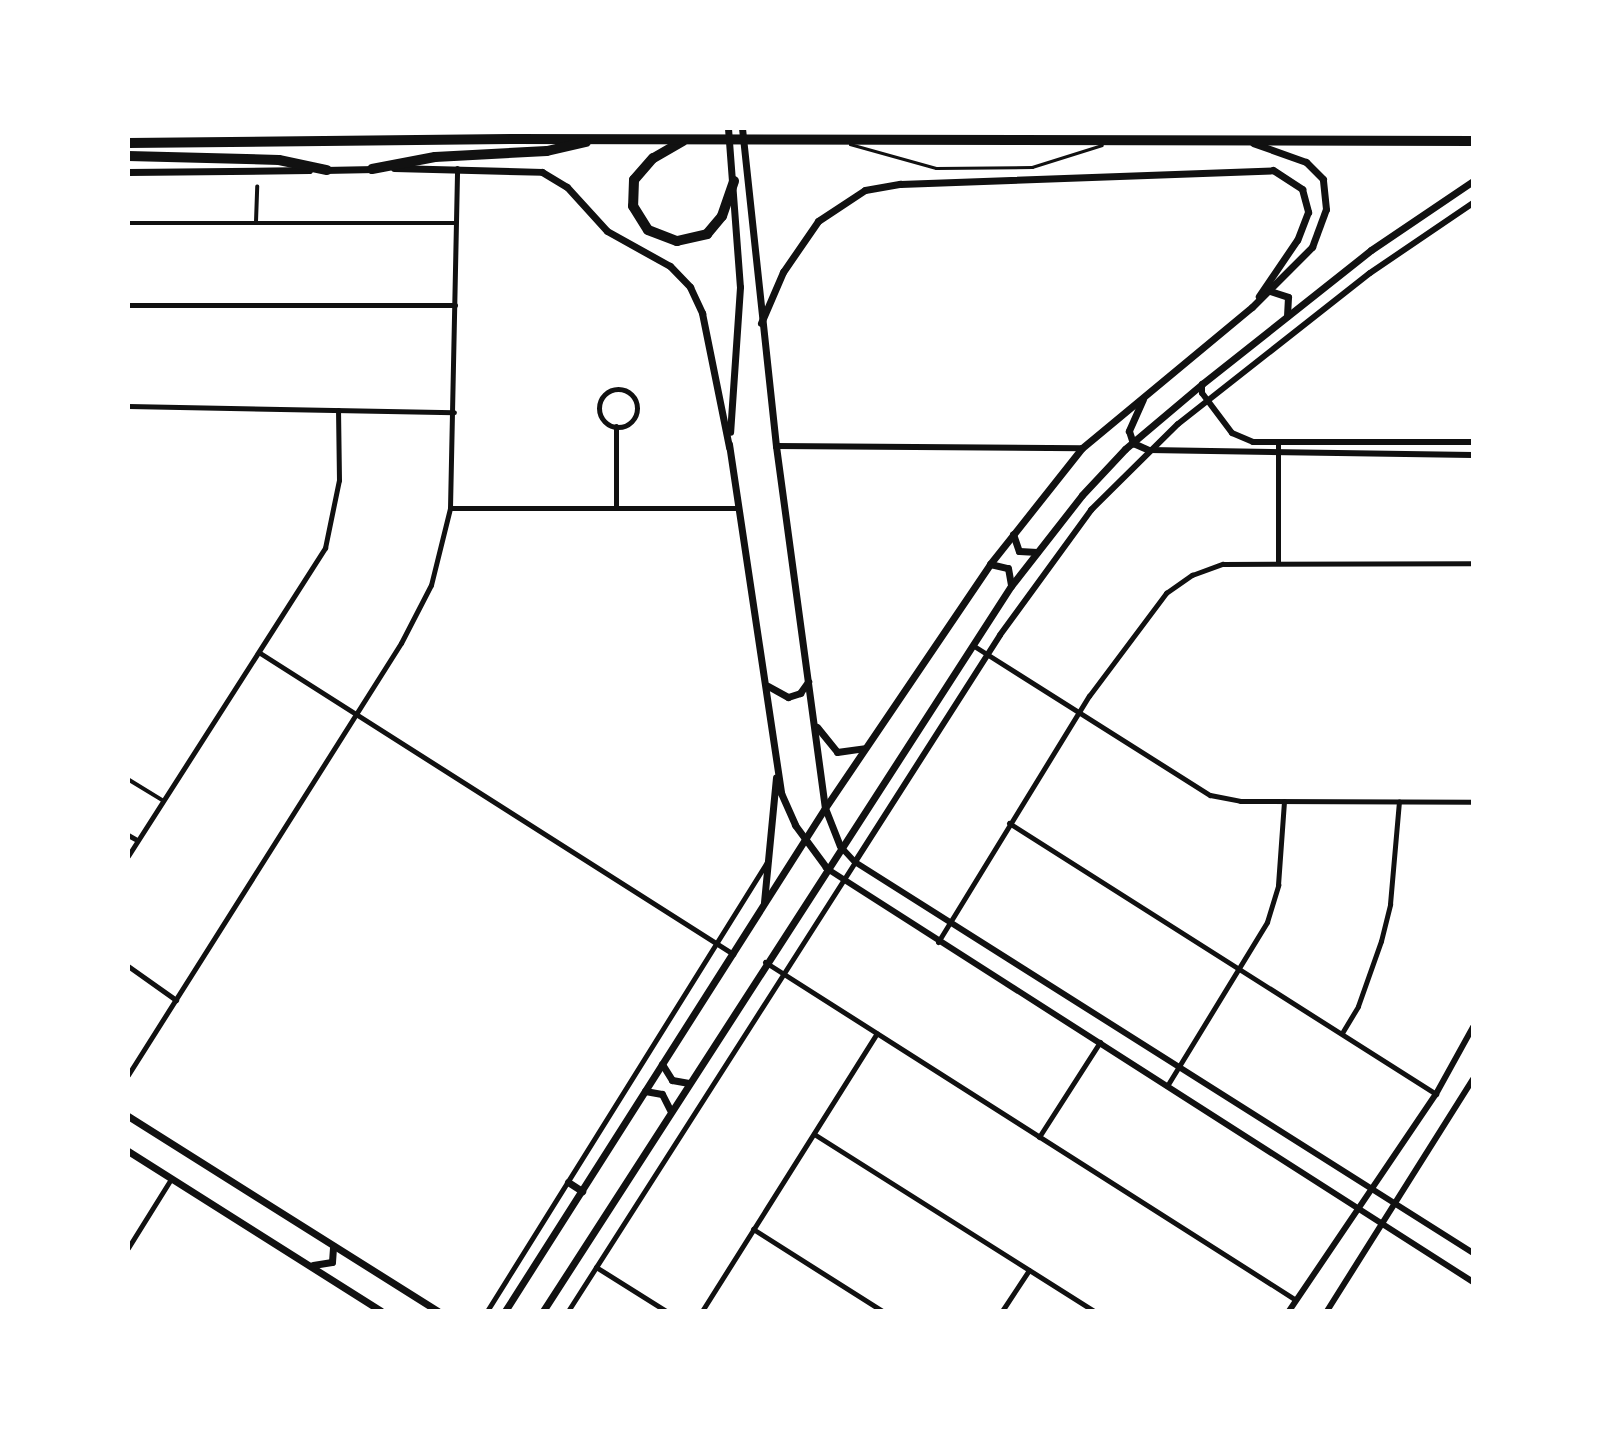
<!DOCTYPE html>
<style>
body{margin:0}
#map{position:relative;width:1601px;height:1439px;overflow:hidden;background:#fff;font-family:Commissioner,sans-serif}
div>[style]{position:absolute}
.service>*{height:2.5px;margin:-1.25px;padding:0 1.25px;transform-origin:1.25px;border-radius:1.25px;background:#111}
.pedestrian>*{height:3.5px;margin:-1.75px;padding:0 1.75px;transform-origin:1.75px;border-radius:1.75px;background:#111}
.minor>*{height:5px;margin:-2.5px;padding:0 2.5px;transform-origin:2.5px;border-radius:2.5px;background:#111}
.minor>.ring{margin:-2.5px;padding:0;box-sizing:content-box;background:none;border:5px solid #111;border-radius:50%}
.tertiary>*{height:6px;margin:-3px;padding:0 3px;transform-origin:3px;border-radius:3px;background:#111}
.secondary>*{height:7px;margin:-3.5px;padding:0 3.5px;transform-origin:3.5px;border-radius:3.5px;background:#111}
.motorway>*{height:10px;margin:-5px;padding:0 5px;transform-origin:5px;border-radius:5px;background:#111}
span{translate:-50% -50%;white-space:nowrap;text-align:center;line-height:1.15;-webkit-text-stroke:5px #fff;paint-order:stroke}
.frame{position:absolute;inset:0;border:130px solid #fff;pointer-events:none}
</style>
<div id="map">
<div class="service">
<div style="left:850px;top:144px;width:89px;rotate:15.6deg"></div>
<div style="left:936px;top:168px;width:96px;rotate:-0.6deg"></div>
<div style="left:1032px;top:167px;width:73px;rotate:-17.4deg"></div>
</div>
<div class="pedestrian">
<div style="left:256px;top:222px;width:35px;rotate:-88deg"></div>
<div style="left:128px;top:223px;width:328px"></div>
<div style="left:128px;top:779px;width:42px;rotate:31.4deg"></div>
</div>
<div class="minor">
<div style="left:128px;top:305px;width:327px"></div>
<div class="ring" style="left:599px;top:389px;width:33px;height:33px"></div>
<div style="left:128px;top:406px;width:326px;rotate:1.1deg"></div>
<div style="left:1278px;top:442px;width:120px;rotate:90deg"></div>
<div style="left:450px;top:508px;width:289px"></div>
<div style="left:616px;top:508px;width:82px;rotate:-90deg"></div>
<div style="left:974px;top:646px;width:279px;rotate:32.3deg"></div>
<div style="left:1210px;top:795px;width:31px;rotate:11deg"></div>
<div style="left:1240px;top:801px;width:233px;rotate:0.2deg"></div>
<div style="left:260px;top:653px;width:561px;rotate:32.47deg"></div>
<div style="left:1009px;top:823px;width:506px;rotate:32.4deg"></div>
<div style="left:128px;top:835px;width:10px;rotate:29deg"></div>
<div style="left:128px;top:856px;width:366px;rotate:-57.4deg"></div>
<div style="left:325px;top:548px;width:69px;rotate:-78.4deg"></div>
<div style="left:339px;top:480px;width:70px;rotate:-90.8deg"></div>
<div style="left:938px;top:942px;width:289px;rotate:-58.5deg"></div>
<div style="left:1089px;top:696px;width:129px;rotate:-53.2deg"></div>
<div style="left:1166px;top:593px;width:32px;rotate:-35deg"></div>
<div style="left:1192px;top:575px;width:33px;rotate:-20deg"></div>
<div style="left:1223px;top:564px;width:250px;rotate:-0.2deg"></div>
<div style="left:765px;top:962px;width:629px;rotate:32.48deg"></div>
<div style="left:128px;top:966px;width:59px;rotate:35.3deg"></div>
<div style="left:1342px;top:1033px;width:31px;rotate:-59deg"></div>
<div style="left:1358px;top:1006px;width:69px;rotate:-70.5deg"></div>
<div style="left:1381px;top:941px;width:38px;rotate:-76deg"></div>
<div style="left:1390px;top:904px;width:103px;rotate:-85deg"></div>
<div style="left:128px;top:1075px;width:511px;rotate:-57.71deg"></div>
<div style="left:401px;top:643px;width:65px;rotate:-62.7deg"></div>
<div style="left:431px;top:585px;width:79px;rotate:-76.1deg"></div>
<div style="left:450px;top:508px;width:340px;rotate:-88.8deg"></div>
<div style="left:1167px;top:1086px;width:192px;rotate:-58.6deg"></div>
<div style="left:1267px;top:922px;width:39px;rotate:-73deg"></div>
<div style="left:1278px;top:885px;width:84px;rotate:-85.9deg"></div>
<div style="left:814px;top:1134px;width:331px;rotate:32.3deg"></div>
<div style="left:1039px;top:1137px;width:113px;rotate:-57.3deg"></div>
<div style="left:753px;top:1229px;width:153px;rotate:32.4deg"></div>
<div style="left:128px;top:1248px;width:81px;rotate:-58.1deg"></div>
<div style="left:596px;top:1267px;width:83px;rotate:32.2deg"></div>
<div style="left:487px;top:1311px;width:529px;rotate:-58.05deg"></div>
<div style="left:568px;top:1311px;width:533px;rotate:-57.41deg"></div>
<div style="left:702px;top:1311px;width:328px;rotate:-57.8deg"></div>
<div style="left:1002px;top:1311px;width:49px;rotate:-56.6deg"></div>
</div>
<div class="tertiary">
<div style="left:1202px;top:384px;width:9px;rotate:90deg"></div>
<div style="left:1202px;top:393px;width:50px;rotate:53.1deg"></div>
<div style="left:1232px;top:433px;width:23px;rotate:23deg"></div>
<div style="left:1253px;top:442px;width:220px"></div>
<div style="left:776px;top:446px;width:306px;rotate:0.4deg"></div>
<div style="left:1149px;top:450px;width:324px;rotate:0.9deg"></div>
<div style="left:840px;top:846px;width:22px;rotate:47deg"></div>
<div style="left:855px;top:862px;width:731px;rotate:32.32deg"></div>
<div style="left:855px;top:862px;width:269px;rotate:-57.4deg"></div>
<div style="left:1000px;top:635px;width:155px;rotate:-53.9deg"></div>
<div style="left:1091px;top:510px;width:122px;rotate:-44.7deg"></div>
<div style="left:1178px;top:424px;width:244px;rotate:-38.2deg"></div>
<div style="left:1370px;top:273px;width:125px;rotate:-34.2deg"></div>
<div style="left:826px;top:868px;width:768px;rotate:32.61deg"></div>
<div style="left:1289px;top:1311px;width:262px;rotate:-55.9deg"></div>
<div style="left:1436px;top:1094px;width:77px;rotate:-61.1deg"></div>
<div style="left:1327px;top:1311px;width:274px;rotate:-57.8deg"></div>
</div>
<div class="secondary">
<div style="left:728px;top:128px;width:159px;rotate:85.7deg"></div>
<div style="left:740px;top:287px;width:145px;rotate:93.9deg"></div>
<div style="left:742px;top:128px;width:320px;rotate:83.9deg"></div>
<div style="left:776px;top:446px;width:365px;rotate:82.3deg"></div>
<div style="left:825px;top:808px;width:41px;rotate:68.5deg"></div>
<div style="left:394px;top:168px;width:148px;rotate:1.5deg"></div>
<div style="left:542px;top:172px;width:29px;rotate:31deg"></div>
<div style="left:567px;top:187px;width:59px;rotate:47.7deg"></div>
<div style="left:607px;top:231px;width:72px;rotate:29.1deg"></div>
<div style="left:670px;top:266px;width:29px;rotate:46deg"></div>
<div style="left:690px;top:287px;width:29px;rotate:65deg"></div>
<div style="left:702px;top:313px;width:137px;rotate:78.6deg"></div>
<div style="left:324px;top:170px;width:51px;rotate:-1.1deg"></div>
<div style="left:128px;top:172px;width:181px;rotate:-0.6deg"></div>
<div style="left:1270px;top:291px;width:19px;rotate:18deg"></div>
<div style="left:1288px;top:297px;width:19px;rotate:93deg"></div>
<div style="left:761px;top:323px;width:56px;rotate:-66.7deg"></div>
<div style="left:783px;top:272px;width:62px;rotate:-55.5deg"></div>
<div style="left:818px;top:221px;width:56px;rotate:-33.4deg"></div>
<div style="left:865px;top:190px;width:36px;rotate:-10deg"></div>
<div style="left:900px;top:184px;width:373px;rotate:-2.1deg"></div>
<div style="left:1273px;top:170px;width:35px;rotate:33deg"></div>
<div style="left:1302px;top:189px;width:24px;rotate:75deg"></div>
<div style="left:1308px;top:212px;width:30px;rotate:111deg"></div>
<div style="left:1297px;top:240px;width:68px;rotate:124.2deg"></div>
<div style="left:1143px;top:399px;width:35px;rotate:114deg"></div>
<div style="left:1129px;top:431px;width:13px;rotate:72deg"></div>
<div style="left:1133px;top:443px;width:17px;rotate:24deg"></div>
<div style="left:729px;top:444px;width:353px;rotate:81.5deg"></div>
<div style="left:781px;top:793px;width:35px;rotate:66deg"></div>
<div style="left:795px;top:825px;width:52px;rotate:53.6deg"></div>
<div style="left:1013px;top:534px;width:18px;rotate:71deg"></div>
<div style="left:1019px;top:551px;width:18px;rotate:3deg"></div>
<div style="left:990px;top:564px;width:18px;rotate:13deg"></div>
<div style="left:1008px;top:568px;width:17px;rotate:80deg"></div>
<div style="left:768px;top:686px;width:23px;rotate:29deg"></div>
<div style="left:788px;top:697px;width:13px;rotate:-18deg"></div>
<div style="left:800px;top:693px;width:14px;rotate:-54deg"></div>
<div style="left:817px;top:727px;width:32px;rotate:51deg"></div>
<div style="left:837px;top:752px;width:28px;rotate:-8deg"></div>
<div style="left:764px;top:902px;width:125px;rotate:-84.5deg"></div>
<div style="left:662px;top:1064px;width:19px;rotate:58deg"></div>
<div style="left:672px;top:1080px;width:17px;rotate:10deg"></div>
<div style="left:645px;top:1091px;width:17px;rotate:10deg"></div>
<div style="left:662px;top:1094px;width:18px;rotate:63deg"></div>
<div style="left:128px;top:1116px;width:366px;rotate:32.2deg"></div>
<div style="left:128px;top:1151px;width:299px;rotate:32.3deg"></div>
<div style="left:568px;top:1182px;width:17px;rotate:33deg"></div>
<div style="left:313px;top:1265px;width:19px;rotate:-9deg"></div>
<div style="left:332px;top:1262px;width:16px;rotate:-86deg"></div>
<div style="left:505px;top:1311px;width:596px;rotate:-57.54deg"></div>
<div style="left:825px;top:808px;width:295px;rotate:-55.9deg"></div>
<div style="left:990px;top:564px;width:148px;rotate:-51.6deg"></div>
<div style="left:1082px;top:448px;width:221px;rotate:-39.7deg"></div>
<div style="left:1252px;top:307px;width:85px;rotate:-45deg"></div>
<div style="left:1312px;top:247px;width:40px;rotate:-69.8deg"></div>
<div style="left:1326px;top:209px;width:30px;rotate:-96deg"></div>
<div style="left:1323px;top:179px;width:24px;rotate:-135deg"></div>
<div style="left:1306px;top:162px;width:56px;rotate:-160.3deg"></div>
<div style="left:543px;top:1311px;width:863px;rotate:-57.16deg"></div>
<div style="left:1011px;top:586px;width:115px;rotate:-52deg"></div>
<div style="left:1082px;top:495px;width:63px;rotate:-46.9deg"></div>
<div style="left:1125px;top:449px;width:101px;rotate:-40.2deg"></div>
<div style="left:1202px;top:384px;width:216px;rotate:-38.4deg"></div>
<div style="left:1371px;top:250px;width:123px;rotate:-34.1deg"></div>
</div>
<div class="motorway">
<div style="left:683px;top:141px;width:34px;rotate:150deg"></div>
<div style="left:653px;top:158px;width:29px;rotate:131deg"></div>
<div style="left:634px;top:180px;width:26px;rotate:92deg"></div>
<div style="left:633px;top:206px;width:28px;rotate:58deg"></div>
<div style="left:648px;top:230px;width:31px;rotate:21deg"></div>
<div style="left:677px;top:241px;width:31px;rotate:-13deg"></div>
<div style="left:707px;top:234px;width:23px;rotate:-50deg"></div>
<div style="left:722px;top:216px;width:37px;rotate:-71deg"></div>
<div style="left:128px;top:143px;width:385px;rotate:-0.6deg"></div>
<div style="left:513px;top:139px;width:960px;rotate:0.12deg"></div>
<div style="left:128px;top:156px;width:151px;rotate:1.5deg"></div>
<div style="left:279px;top:160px;width:49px;rotate:11.8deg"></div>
<div style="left:372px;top:169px;width:64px;rotate:-10.8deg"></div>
<div style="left:435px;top:157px;width:112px;rotate:-3.1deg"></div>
<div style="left:547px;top:151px;width:40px;rotate:-13deg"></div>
</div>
<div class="frame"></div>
</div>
